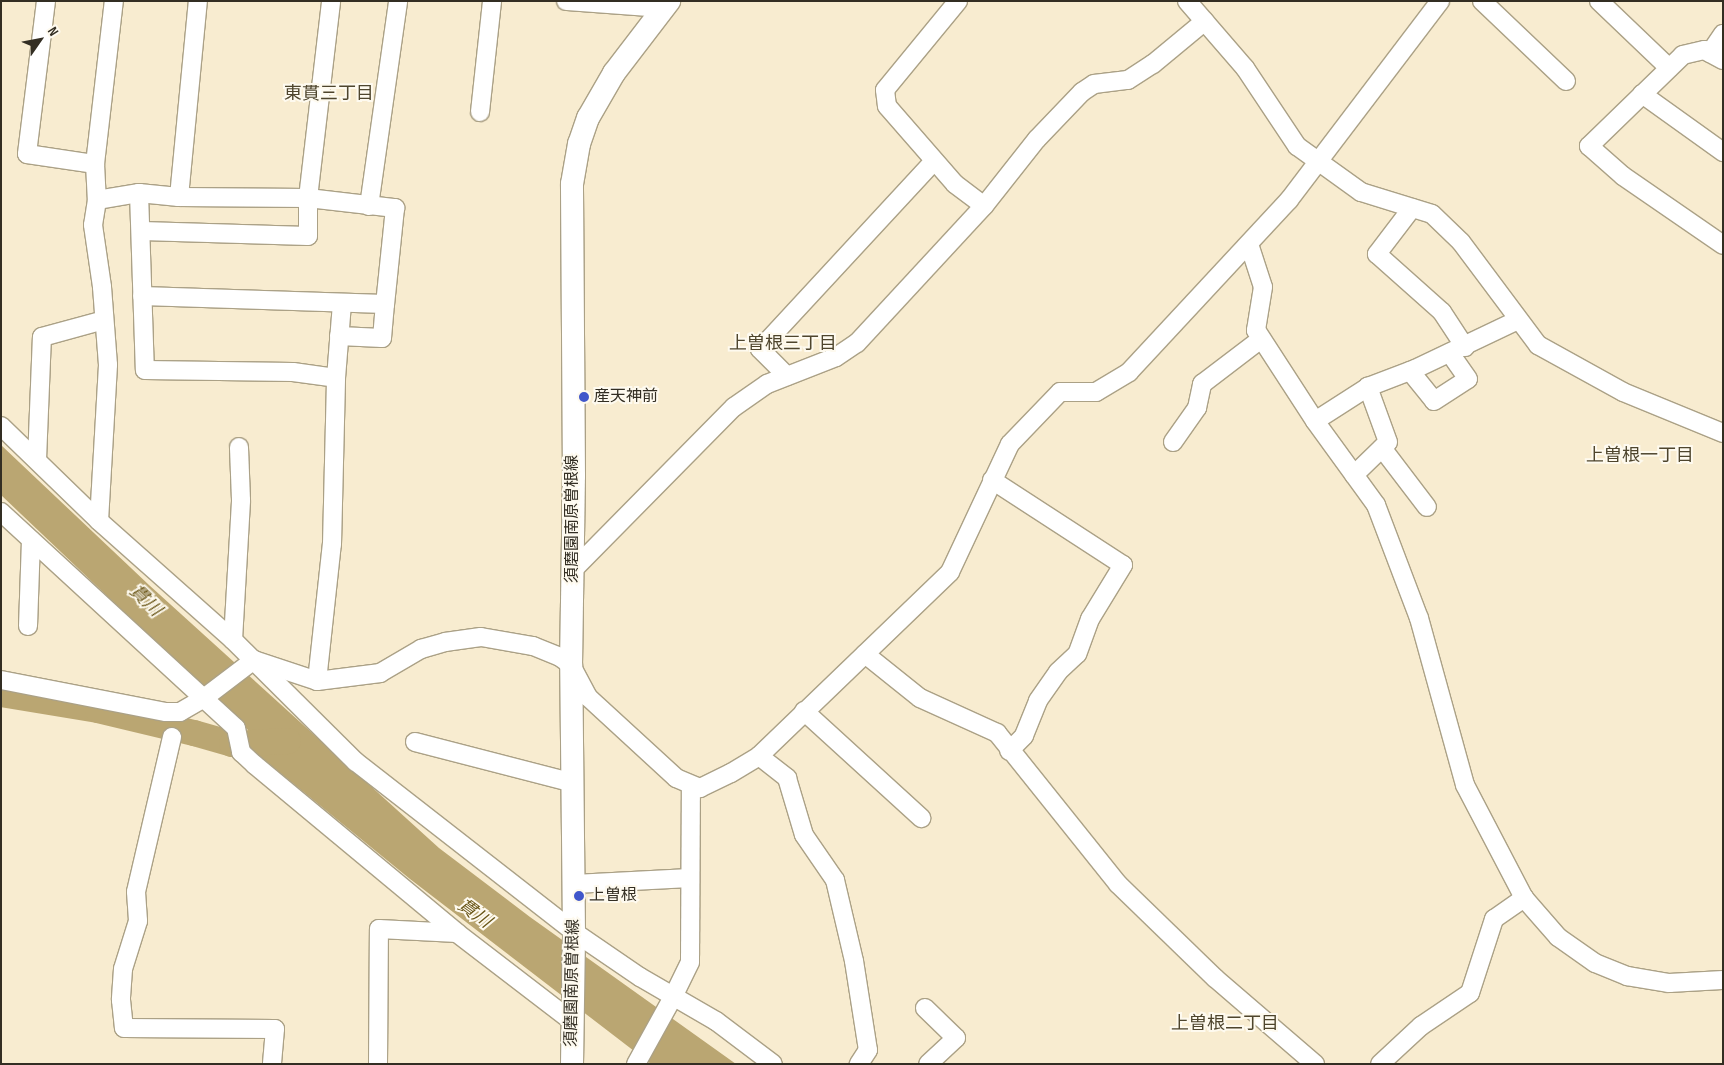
<!DOCTYPE html>
<meta charset="utf-8">
<style>
body{margin:0}
#map{position:relative;width:1724px;height:1065px;overflow:hidden;background:#f8ecd0;font-family:"Sofia Sans Condensed","Noto Sans JP",sans-serif}
div>[style]{position:absolute}
.water>*{inset:0;background:#baa672}
.river>*{height:26px;margin:-13px;padding:0 13px;transform-origin:13px;border-radius:13px;background:#baa672}
.roads{filter:drop-shadow(1px 0 #aba186) drop-shadow(-1px 0 #aba186) drop-shadow(0 1px #aba186) drop-shadow(0 -1px #aba186)}
.minor>*{height:18px;margin:-9px;padding:0 9px;transform-origin:9px;border-radius:9px;background:#fff}
.major>*{height:22px;margin:-11px;padding:0 11px;transform-origin:11px;border-radius:11px;background:#fff}
.dots>*{width:14px;height:14px;translate:-50% -50%;box-sizing:border-box;border:2px solid #fefaef;border-radius:50%}
span{translate:-50% -50%;white-space:nowrap;text-align:center;line-height:1.15;-webkit-text-stroke:4px #fefaef;paint-order:stroke}
.poi-label{font-size:16px;color:#332e23}
.left{translate:0 -50%;text-align:left}
.street-label{font-size:16px;color:#332e23}
.neighbourhood-label{font-size:18px;color:#4e452d}
.water-label{font-size:18px;color:#695516;font-style:italic}
.frame{position:absolute;inset:0;border:2px solid #332e23;pointer-events:none}
.north{position:absolute;left:15px;top:15px;width:50px;height:50px;-webkit-text-stroke:4px #fefaef;paint-order:stroke;rotate:57deg;font-size:14px;font-weight:700;line-height:20px;text-align:center;color:#332e23}
.north::after{content:'';display:block;margin:auto;width:18px;height:22px;background:#332e23;clip-path:polygon(50% 0,100% 100%,50% 72%,0 100%)}
</style>
<div id="map">
<div class="water">
<div style="clip-path:polygon(1px 445px,149px 585px,439px 848px,530px 917px,736px 1064px,651px 1064px,410px 879px,257px 754px,248px 730px,1px 495px)"></div>
</div>
<div class="river">
<div style="left:1px;top:694px;width:98px;rotate:9.4deg"></div>
<div style="left:98px;top:710px;width:99px;rotate:13.5deg"></div>
<div style="left:194px;top:733px;width:40px;rotate:16deg"></div>
<div style="left:232px;top:744px;width:56px;rotate:-3.1deg"></div>
</div>
<div class="roads">
<div class="minor">
<div style="left:46px;top:1px;width:154px;rotate:97.1deg"></div>
<div style="left:27px;top:154px;width:69px;rotate:8.4deg"></div>
<div style="left:95px;top:164px;width:36px;rotate:87deg"></div>
<div style="left:97px;top:200px;width:25px;rotate:99deg"></div>
<div style="left:93px;top:225px;width:63px;rotate:81.7deg"></div>
<div style="left:102px;top:287px;width:78px;rotate:85.6deg"></div>
<div style="left:108px;top:365px;width:156px;rotate:93.3deg"></div>
<div style="left:566px;top:1px;width:98px;rotate:4.1deg"></div>
<div style="left:958px;top:1px;width:115px;rotate:129.4deg"></div>
<div style="left:885px;top:90px;width:16px;rotate:83deg"></div>
<div style="left:887px;top:106px;width:103px;rotate:48.9deg"></div>
<div style="left:955px;top:184px;width:36px;rotate:37deg"></div>
<div style="left:1187px;top:1px;width:89px;rotate:49.1deg"></div>
<div style="left:1245px;top:68px;width:94px;rotate:56.3deg"></div>
<div style="left:1297px;top:146px;width:79px;rotate:35.7deg"></div>
<div style="left:1361px;top:192px;width:74px;rotate:17.2deg"></div>
<div style="left:1432px;top:214px;width:40px;rotate:44deg"></div>
<div style="left:1461px;top:242px;width:129px;rotate:53.2deg"></div>
<div style="left:1538px;top:345px;width:97px;rotate:28.9deg"></div>
<div style="left:1623px;top:392px;width:108px;rotate:22.3deg"></div>
<div style="left:1482px;top:1px;width:116px;rotate:43.6deg"></div>
<div style="left:1599px;top:1px;width:97px;rotate:43.7deg"></div>
<div style="left:1710px;top:53px;width:23px;rotate:-56deg"></div>
<div style="left:1723px;top:60px;width:21px;rotate:-152deg"></div>
<div style="left:1704px;top:50px;width:22px;rotate:167deg"></div>
<div style="left:1683px;top:55px;width:131px;rotate:135.9deg"></div>
<div style="left:1589px;top:146px;width:45px;rotate:41.4deg"></div>
<div style="left:1623px;top:176px;width:121px;rotate:34.6deg"></div>
<div style="left:1642px;top:94px;width:100px;rotate:35.6deg"></div>
<div style="left:480px;top:112px;width:112px;rotate:-83.8deg"></div>
<div style="left:95px;top:164px;width:164px;rotate:-83.4deg"></div>
<div style="left:139px;top:193px;width:177px;rotate:88.1deg"></div>
<div style="left:145px;top:370px;width:148px;rotate:0.8deg"></div>
<div style="left:293px;top:372px;width:43px;rotate:7.9deg"></div>
<div style="left:179px;top:197px;width:197px;rotate:-84.5deg"></div>
<div style="left:97px;top:200px;width:43px;rotate:-9.5deg"></div>
<div style="left:139px;top:193px;width:40px;rotate:5.7deg"></div>
<div style="left:179px;top:197px;width:129px;rotate:0.4deg"></div>
<div style="left:308px;top:198px;width:88px;rotate:6.6deg"></div>
<div style="left:395px;top:208px;width:97px;rotate:95.9deg"></div>
<div style="left:385px;top:304px;width:243px;rotate:-178.1deg"></div>
<div style="left:369px;top:206px;width:207px;rotate:-81.9deg"></div>
<div style="left:1412px;top:208px;width:58px;rotate:127.3deg"></div>
<div style="left:1377px;top:254px;width:87px;rotate:41.7deg"></div>
<div style="left:1442px;top:312px;width:42px;rotate:56.7deg"></div>
<div style="left:142px;top:231px;width:166px;rotate:1.7deg"></div>
<div style="left:308px;top:236px;width:38px;rotate:-90deg"></div>
<div style="left:308px;top:198px;width:198px;rotate:-83.3deg"></div>
<div style="left:1249px;top:244px;width:45px;rotate:72deg"></div>
<div style="left:1263px;top:287px;width:44px;rotate:99.2deg"></div>
<div style="left:1256px;top:330px;width:108px;rotate:57deg"></div>
<div style="left:1315px;top:421px;width:104px;rotate:54deg"></div>
<div style="left:1376px;top:505px;width:121px;rotate:69.2deg"></div>
<div style="left:1419px;top:618px;width:173px;rotate:74.6deg"></div>
<div style="left:1465px;top:785px;width:127px;rotate:62.4deg"></div>
<div style="left:1524px;top:898px;width:52px;rotate:48.9deg"></div>
<div style="left:1558px;top:937px;width:45px;rotate:35.1deg"></div>
<div style="left:1595px;top:963px;width:35px;rotate:22deg"></div>
<div style="left:1627px;top:976px;width:43px;rotate:9.5deg"></div>
<div style="left:1669px;top:983px;width:54px;rotate:-3.2deg"></div>
<div style="left:339px;top:336px;width:43px;rotate:2.7deg"></div>
<div style="left:382px;top:338px;width:34px;rotate:-85deg"></div>
<div style="left:1410px;top:371px;width:38px;rotate:51deg"></div>
<div style="left:1434px;top:401px;width:40px;rotate:-32.9deg"></div>
<div style="left:1468px;top:379px;width:32px;rotate:-125deg"></div>
<div style="left:787px;top:376px;width:38px;rotate:-135deg"></div>
<div style="left:760px;top:349px;width:256px;rotate:-47.2deg"></div>
<div style="left:1315px;top:421px;width:63px;rotate:-32.7deg"></div>
<div style="left:1368px;top:387px;width:50px;rotate:-21deg"></div>
<div style="left:1415px;top:369px;width:114px;rotate:-25.4deg"></div>
<div style="left:1px;top:426px;width:136px;rotate:44.1deg"></div>
<div style="left:99px;top:521px;width:179px;rotate:41.6deg"></div>
<div style="left:233px;top:640px;width:173px;rotate:44.8deg"></div>
<div style="left:356px;top:762px;width:276px;rotate:37.9deg"></div>
<div style="left:574px;top:932px;width:80px;rotate:34.3deg"></div>
<div style="left:640px;top:977px;width:88px;rotate:30.1deg"></div>
<div style="left:716px;top:1021px;width:71px;rotate:37deg"></div>
<div style="left:1173px;top:442px;width:42px;rotate:-54.8deg"></div>
<div style="left:1197px;top:408px;width:25px;rotate:-78deg"></div>
<div style="left:1202px;top:384px;width:74px;rotate:-37.3deg"></div>
<div style="left:1382px;top:448px;width:74px;rotate:52.7deg"></div>
<div style="left:37px;top:460px;width:123px;rotate:-87.7deg"></div>
<div style="left:42px;top:337px;width:64px;rotate:-15.3deg"></div>
<div style="left:1354px;top:475px;width:47px;rotate:-44.1deg"></div>
<div style="left:1388px;top:442px;width:59px;rotate:-110deg"></div>
<div style="left:992px;top:480px;width:156px;rotate:33deg"></div>
<div style="left:1123px;top:565px;width:63px;rotate:121.4deg"></div>
<div style="left:1090px;top:619px;width:37px;rotate:110deg"></div>
<div style="left:1077px;top:654px;width:26px;rotate:137deg"></div>
<div style="left:1058px;top:672px;width:35px;rotate:125deg"></div>
<div style="left:1038px;top:701px;width:38px;rotate:112deg"></div>
<div style="left:1024px;top:736px;width:21px;rotate:135deg"></div>
<div style="left:1px;top:512px;width:319px;rotate:42.6deg"></div>
<div style="left:236px;top:728px;width:25px;rotate:78deg"></div>
<div style="left:241px;top:752px;width:19px;rotate:43deg"></div>
<div style="left:255px;top:765px;width:263px;rotate:39.7deg"></div>
<div style="left:457px;top:933px;width:146px;rotate:37.5deg"></div>
<div style="left:573px;top:570px;width:229px;rotate:-45.4deg"></div>
<div style="left:734px;top:407px;width:40px;rotate:-34.9deg"></div>
<div style="left:767px;top:384px;width:74px;rotate:-21.4deg"></div>
<div style="left:836px;top:357px;width:25px;rotate:-34deg"></div>
<div style="left:857px;top:343px;width:187px;rotate:-47.2deg"></div>
<div style="left:984px;top:206px;width:85px;rotate:-51.7deg"></div>
<div style="left:1037px;top:139px;width:65px;rotate:-46.2deg"></div>
<div style="left:1082px;top:92px;width:14px;rotate:-34deg"></div>
<div style="left:1094px;top:84px;width:34px;rotate:-7deg"></div>
<div style="left:1128px;top:80px;width:30px;rotate:-33deg"></div>
<div style="left:1153px;top:64px;width:67px;rotate:-39.6deg"></div>
<div style="left:28px;top:626px;width:86px;rotate:-88deg"></div>
<div style="left:233px;top:640px;width:140px;rotate:-86.7deg"></div>
<div style="left:241px;top:500px;width:53px;rotate:-92.2deg"></div>
<div style="left:865px;top:654px;width:70px;rotate:38.7deg"></div>
<div style="left:920px;top:698px;width:85px;rotate:24.4deg"></div>
<div style="left:997px;top:733px;width:193px;rotate:51.3deg"></div>
<div style="left:1118px;top:884px;width:135px;rotate:44.1deg"></div>
<div style="left:1215px;top:978px;width:132px;rotate:40.7deg"></div>
<div style="left:254px;top:660px;width:66px;rotate:18.4deg"></div>
<div style="left:317px;top:681px;width:64px;rotate:-7.2deg"></div>
<div style="left:380px;top:673px;width:48px;rotate:-30.3deg"></div>
<div style="left:421px;top:649px;width:25px;rotate:-16deg"></div>
<div style="left:445px;top:642px;width:36px;rotate:-8deg"></div>
<div style="left:481px;top:637px;width:53px;rotate:9.8deg"></div>
<div style="left:533px;top:646px;width:29px;rotate:22deg"></div>
<div style="left:560px;top:657px;width:14px;rotate:36deg"></div>
<div style="left:571px;top:665px;width:36px;rotate:62deg"></div>
<div style="left:588px;top:697px;width:120px;rotate:42.6deg"></div>
<div style="left:676px;top:778px;width:26px;rotate:23deg"></div>
<div style="left:700px;top:788px;width:34px;rotate:-26deg"></div>
<div style="left:731px;top:773px;width:33px;rotate:-31deg"></div>
<div style="left:759px;top:756px;width:265px;rotate:-43.9deg"></div>
<div style="left:950px;top:572px;width:141px;rotate:-64.9deg"></div>
<div style="left:1010px;top:444px;width:72px;rotate:-46.1deg"></div>
<div style="left:1060px;top:392px;width:36px"></div>
<div style="left:1096px;top:392px;width:39px;rotate:-31deg"></div>
<div style="left:1129px;top:372px;width:235px;rotate:-47.1deg"></div>
<div style="left:1289px;top:200px;width:250px;rotate:-52.8deg"></div>
<div style="left:1px;top:680px;width:168px;rotate:11deg"></div>
<div style="left:166px;top:712px;width:14px"></div>
<div style="left:180px;top:712px;width:28px;rotate:-30deg"></div>
<div style="left:204px;top:698px;width:63px;rotate:-37.2deg"></div>
<div style="left:317px;top:681px;width:138px;rotate:-83.8deg"></div>
<div style="left:332px;top:544px;width:166px;rotate:-88.6deg"></div>
<div style="left:336px;top:378px;width:74px;rotate:-85.4deg"></div>
<div style="left:804px;top:711px;width:159px;rotate:42.4deg"></div>
<div style="left:172px;top:737px;width:159px;rotate:103.1deg"></div>
<div style="left:136px;top:892px;width:29px;rotate:86deg"></div>
<div style="left:138px;top:921px;width:50px;rotate:107.4deg"></div>
<div style="left:123px;top:969px;width:31px;rotate:94deg"></div>
<div style="left:121px;top:1000px;width:28px;rotate:84deg"></div>
<div style="left:124px;top:1028px;width:151px;rotate:0.4deg"></div>
<div style="left:275px;top:1029px;width:35px;rotate:95deg"></div>
<div style="left:415px;top:742px;width:163px;rotate:14.5deg"></div>
<div style="left:759px;top:756px;width:36px;rotate:38deg"></div>
<div style="left:787px;top:778px;width:59px;rotate:73.4deg"></div>
<div style="left:804px;top:835px;width:55px;rotate:55.4deg"></div>
<div style="left:835px;top:880px;width:83px;rotate:76.8deg"></div>
<div style="left:854px;top:961px;width:90px;rotate:81.1deg"></div>
<div style="left:868px;top:1050px;width:17px;rotate:123deg"></div>
<div style="left:574px;top:884px;width:116px;rotate:-3deg"></div>
<div style="left:925px;top:1008px;width:43px;rotate:44.1deg"></div>
<div style="left:956px;top:1038px;width:38px;rotate:137deg"></div>
<div style="left:378px;top:1064px;width:135px;rotate:-89.6deg"></div>
<div style="left:379px;top:929px;width:78px;rotate:2.9deg"></div>
<div style="left:636px;top:1064px;width:77px;rotate:-61.1deg"></div>
<div style="left:673px;top:997px;width:39px;rotate:-64deg"></div>
<div style="left:690px;top:962px;width:176px;rotate:-89.7deg"></div>
<div style="left:1380px;top:1064px;width:56px;rotate:-42.8deg"></div>
<div style="left:1421px;top:1026px;width:59px;rotate:-34deg"></div>
<div style="left:1470px;top:993px;width:78px;rotate:-72deg"></div>
<div style="left:1494px;top:919px;width:37px;rotate:-35deg"></div>
</div>
<div class="major">
<div style="left:572px;top:1064px;width:132px;rotate:-89.1deg"></div>
<div style="left:574px;top:932px;width:267px;rotate:-90.6deg"></div>
<div style="left:571px;top:665px;width:189px;rotate:-89.1deg"></div>
<div style="left:574px;top:476px;width:292px;rotate:-90.4deg"></div>
<div style="left:572px;top:184px;width:41px;rotate:-80.1deg"></div>
<div style="left:579px;top:144px;width:28px;rotate:-71deg"></div>
<div style="left:588px;top:118px;width:52px;rotate:-60deg"></div>
<div style="left:614px;top:73px;width:91px;rotate:-52.6deg"></div>
</div>
</div>
<div class="dots">
<div style="left:584px;top:397px;background:#4056ca"></div>
<div style="left:579px;top:896px;background:#4056ca"></div>
</div>
<div class="poi-label">
<span class="left" style="left:594px;top:397px">産天神前</span>
<span class="left" style="left:589px;top:896px">上曽根</span>
</div>
<div class="street-label">
<span style="left:573px;top:519px;rotate:-90deg">須磨園南原曽根線</span>
<span style="left:573px;top:983px;rotate:-89deg">須磨園南原曽根線</span>
</div>
<div class="neighbourhood-label">
<span style="left:329px;top:94px">東貫三丁目</span>
<span style="left:783px;top:344px">上曽根三丁目</span>
<span style="left:1640px;top:456px">上曽根一丁目</span>
<span style="left:1225px;top:1024px">上曽根二丁目</span>
</div>
<div class="water-label">
<span style="left:145px;top:601px;rotate:44deg">貫川</span>
<span style="left:474px;top:914px;rotate:36deg">貫川</span>
</div>
<div class="frame"></div>
<div class="north">N</div>
</div>
